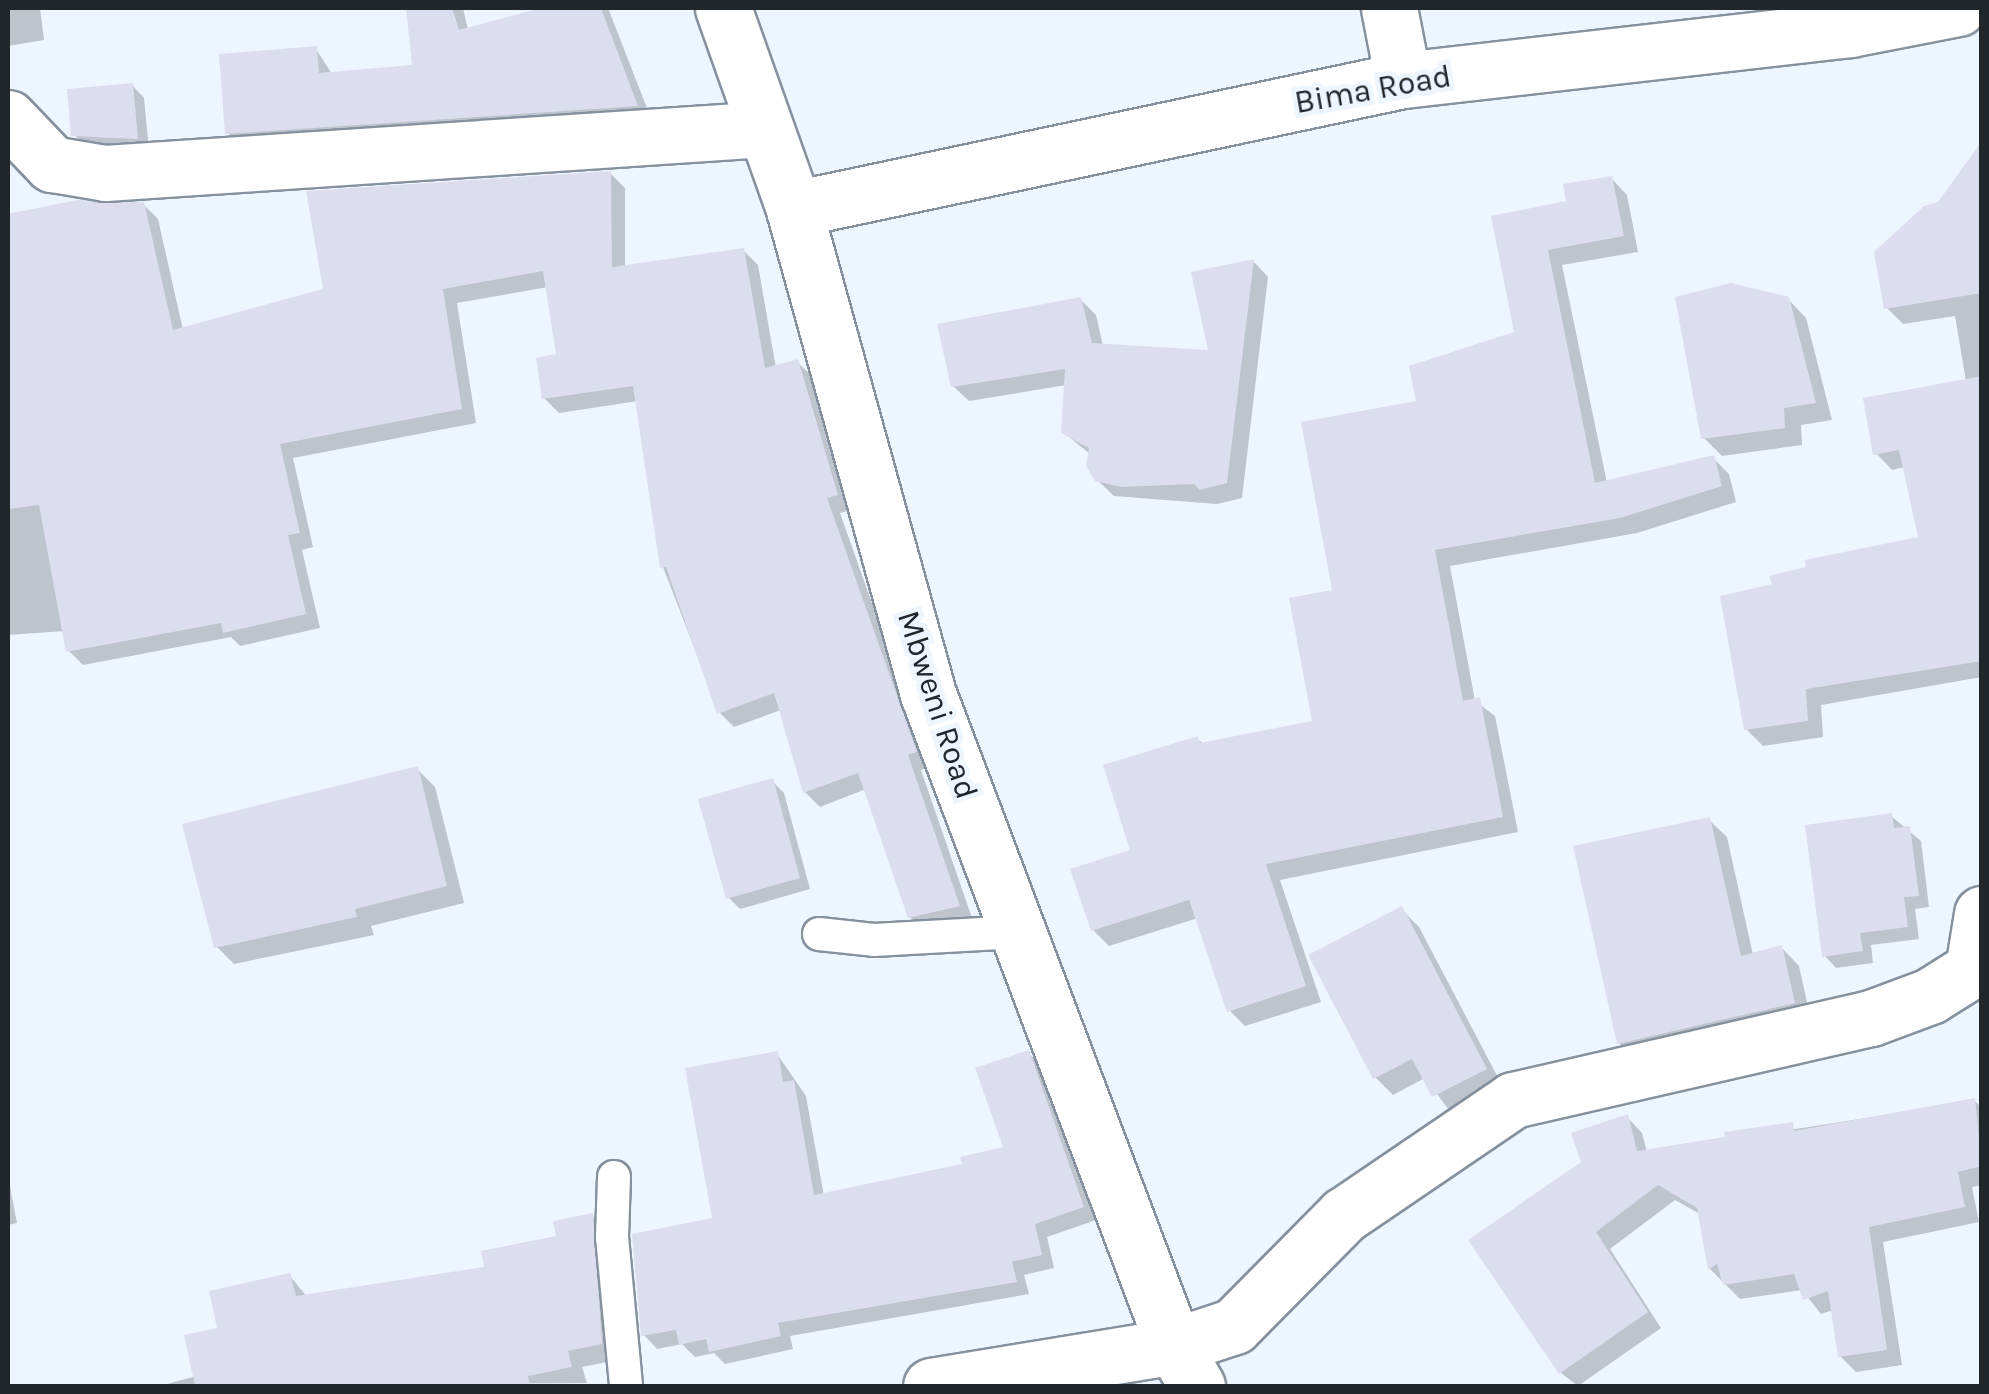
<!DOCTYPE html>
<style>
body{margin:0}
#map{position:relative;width:1989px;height:1394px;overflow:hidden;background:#edf5fe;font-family:Karla,sans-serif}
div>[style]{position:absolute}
.shadow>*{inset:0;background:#0003}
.building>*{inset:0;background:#ddddf0}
.roads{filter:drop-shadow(2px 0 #85919e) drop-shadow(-2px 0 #85919e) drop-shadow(0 2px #85919e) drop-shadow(0 -2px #85919e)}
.lane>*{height:32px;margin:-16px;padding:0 16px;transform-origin:16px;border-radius:16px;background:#fff}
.street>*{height:55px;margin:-27.5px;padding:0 27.5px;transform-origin:27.5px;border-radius:27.5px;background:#fff}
.secondary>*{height:55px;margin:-27.5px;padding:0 27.5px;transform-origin:27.5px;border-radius:27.5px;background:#fff}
span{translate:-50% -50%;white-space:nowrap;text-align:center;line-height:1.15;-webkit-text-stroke:10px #edf5fe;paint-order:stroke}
.street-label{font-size:32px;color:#21262b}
.frame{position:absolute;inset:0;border:10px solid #21262b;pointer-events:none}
</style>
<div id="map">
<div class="shadow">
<div style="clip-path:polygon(8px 8px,40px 8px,44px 40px,8px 46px)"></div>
<div style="clip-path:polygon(408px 8px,463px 8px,468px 30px,551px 8px,608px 8px,652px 121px,243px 148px,228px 133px,316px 49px,332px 74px,415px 67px)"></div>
<div style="clip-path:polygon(132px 85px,144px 98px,149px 150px,86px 147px,74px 134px)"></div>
<div style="clip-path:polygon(610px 173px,625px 188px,625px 268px,743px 250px,758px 265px,776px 368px,797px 362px,812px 376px,851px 510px,840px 513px,930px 767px,921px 770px,973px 921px,925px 932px,910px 917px,866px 789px,820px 807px,805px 792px,781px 710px,734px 727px,719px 712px,663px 567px,638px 401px,559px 413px,544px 398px,559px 356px,548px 287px,457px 303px,476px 423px,293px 458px,313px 547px,302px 550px,320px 628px,240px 646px,231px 637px,83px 665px,68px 650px,65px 631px,8px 635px,8px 214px,77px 202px,143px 204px,158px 219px,183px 330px,326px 291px)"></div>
<div style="clip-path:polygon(1982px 174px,1982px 677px,1821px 705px,1823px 737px,1763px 746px,1746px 729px,1775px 586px,1920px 539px,1905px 467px,1892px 470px,1876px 453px,1966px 381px,1955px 316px,1903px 324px,1887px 308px,1940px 205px)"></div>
<div style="clip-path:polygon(1611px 178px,1627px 195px,1638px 252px,1562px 265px,1607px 483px,1713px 458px,1729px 474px,1736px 502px,1637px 533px,1450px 566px,1475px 701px,1495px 716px,1518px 832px,1280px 880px,1321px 1002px,1245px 1026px,1229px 1010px,1198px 918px,1109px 946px,1093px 930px,1197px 738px,1204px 745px,1315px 723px,1335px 592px,1419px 403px,1517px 334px,1494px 218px,1569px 203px)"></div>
<div style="clip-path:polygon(1254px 262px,1268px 277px,1242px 498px,1217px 504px,1114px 496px,1097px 480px,1090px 454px,1063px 432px,1066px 385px,969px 401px,953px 386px,1081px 300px,1096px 315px,1103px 346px,1211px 353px)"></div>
<div style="clip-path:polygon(1788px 299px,1806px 318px,1832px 420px,1801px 425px,1802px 445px,1722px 456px,1704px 438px)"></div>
<div style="clip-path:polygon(417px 769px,435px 787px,464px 903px,371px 926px,374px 935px,234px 964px,216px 946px)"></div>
<div style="clip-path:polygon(772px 781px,784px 793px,810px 889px,740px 909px,728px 897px)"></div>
<div style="clip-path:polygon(1891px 816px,1921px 841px,1929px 907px,1915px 909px,1919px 939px,1871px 945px,1873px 963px,1836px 968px,1824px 955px)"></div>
<div style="clip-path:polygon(1709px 820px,1727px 837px,1753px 955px,1782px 948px,1799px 966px,1811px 1020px,1636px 1060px,1619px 1043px)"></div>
<div style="clip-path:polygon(1401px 909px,1419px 927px,1503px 1087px,1452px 1114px,1425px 1078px,1393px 1095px,1375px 1077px)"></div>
<div style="clip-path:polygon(1028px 1053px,1042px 1066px,1096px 1220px,1047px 1237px,1054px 1268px,1024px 1275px,1029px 1294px,790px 1336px,793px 1349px,725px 1364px,714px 1353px,695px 1357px,682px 1344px,657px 1349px,644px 1335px,715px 1220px,777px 1054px,806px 1096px,824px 1196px,965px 1166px,1006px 1149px)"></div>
<div style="clip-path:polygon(1975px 1101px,1982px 1108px,1982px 1185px,1972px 1187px,1979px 1222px,1883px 1242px,1902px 1365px,1856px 1372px,1840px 1356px,1833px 1310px,1821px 1314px,1802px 1290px,1740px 1299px,1710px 1269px,1700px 1214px,1675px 1200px,1610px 1249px,1661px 1328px,1578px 1386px,1561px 1373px,1584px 1163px,1627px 1117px,1642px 1133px,1647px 1152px)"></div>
<div style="clip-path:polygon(8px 1176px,17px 1223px,8px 1225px)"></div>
<div style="clip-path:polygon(592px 1215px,608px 1232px,617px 1360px,582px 1367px,587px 1383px,160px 1386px,196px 1376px,220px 1330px,290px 1276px,307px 1297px,487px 1269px,559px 1238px)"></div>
</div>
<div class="building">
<div style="clip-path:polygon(406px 8px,452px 8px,459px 30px,541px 8px,601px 8px,638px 106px,225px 134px,219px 54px,317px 46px,319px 73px,412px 65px)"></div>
<div style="clip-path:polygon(133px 83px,138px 139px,71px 136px,67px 89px)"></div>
<div style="clip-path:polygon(1982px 141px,1982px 293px,1884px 309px,1874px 252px,1924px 206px,1938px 202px)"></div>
<div style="clip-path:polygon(611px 171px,612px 267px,744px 248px,765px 368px,798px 359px,838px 495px,827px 498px,917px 752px,908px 755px,960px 906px,908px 918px,858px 773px,803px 793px,774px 693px,717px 714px,666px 567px,660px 568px,633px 386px,542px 399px,536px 358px,556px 354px,543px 271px,443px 289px,462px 409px,280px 444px,300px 533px,288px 535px,306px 614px,223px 633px,221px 623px,66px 652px,39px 505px,8px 509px,8px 214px,77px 200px,144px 202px,173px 330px,323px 289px,306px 191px)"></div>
<div style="clip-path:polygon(1612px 176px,1624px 236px,1548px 250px,1595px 483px,1714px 455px,1722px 486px,1620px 518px,1435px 550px,1463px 701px,1480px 697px,1503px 817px,1266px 864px,1306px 986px,1227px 1012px,1189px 900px,1091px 931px,1070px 869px,1130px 850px,1103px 765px,1198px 736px,1200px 743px,1312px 721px,1289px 598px,1332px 590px,1301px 422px,1416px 401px,1409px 366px,1514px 332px,1491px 216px,1566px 201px,1563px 184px)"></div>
<div style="clip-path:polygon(1254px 259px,1227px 483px,1200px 490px,1194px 484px,1121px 487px,1095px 481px,1086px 466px,1089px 448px,1061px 433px,1065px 369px,951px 387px,937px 324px,1081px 297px,1092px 343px,1208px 350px,1191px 272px)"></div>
<div style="clip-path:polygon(1731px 283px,1789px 297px,1816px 403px,1784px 408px,1785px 428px,1701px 439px,1675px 297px)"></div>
<div style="clip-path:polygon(1982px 376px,1982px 661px,1806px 689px,1808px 721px,1744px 730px,1720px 596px,1772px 584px,1769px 576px,1806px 567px,1805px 560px,1918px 537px,1899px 450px,1873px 455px,1863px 398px)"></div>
<div style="clip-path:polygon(418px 766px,447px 886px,355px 909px,357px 917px,214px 948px,182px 824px)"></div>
<div style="clip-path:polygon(773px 778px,800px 878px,726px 899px,698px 799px)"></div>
<div style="clip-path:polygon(1892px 813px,1894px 828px,1910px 826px,1919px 896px,1904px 897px,1908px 927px,1860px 933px,1863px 951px,1822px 957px,1805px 825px)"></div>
<div style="clip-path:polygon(1710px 817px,1741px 956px,1782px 945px,1795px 1003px,1617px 1044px,1573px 846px)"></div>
<div style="clip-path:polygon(1402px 906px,1487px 1069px,1432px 1097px,1412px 1059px,1373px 1079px,1308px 955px)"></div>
<div style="clip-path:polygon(1029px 1050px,1084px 1207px,1035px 1224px,1042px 1255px,1012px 1262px,1017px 1282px,778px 1323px,781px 1336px,709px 1352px,706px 1339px,679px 1345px,676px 1330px,641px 1336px,632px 1234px,712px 1218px,685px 1068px,778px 1051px,783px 1082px,794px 1080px,814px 1195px,962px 1164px,960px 1157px,1003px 1147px,975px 1068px)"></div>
<div style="clip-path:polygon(1975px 1098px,1982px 1166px,1958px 1172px,1965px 1207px,1869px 1227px,1887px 1350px,1838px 1357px,1828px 1291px,1803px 1300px,1794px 1274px,1723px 1285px,1717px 1264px,1708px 1270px,1697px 1208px,1658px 1185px,1596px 1232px,1648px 1312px,1559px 1374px,1468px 1240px,1581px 1162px,1571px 1133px,1628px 1114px,1637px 1151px,1725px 1137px,1724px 1132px,1793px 1122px,1794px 1131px)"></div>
<div style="clip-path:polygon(593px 1213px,602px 1344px,568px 1351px,572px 1367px,528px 1376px,530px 1386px,195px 1386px,184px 1335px,217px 1328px,209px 1291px,290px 1273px,296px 1296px,484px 1267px,481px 1251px,556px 1236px,553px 1221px)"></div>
</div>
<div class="roads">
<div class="lane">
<div style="left:819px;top:934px;width:55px;rotate:6.2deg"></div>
<div style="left:874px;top:940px;width:144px;rotate:-3.2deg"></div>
<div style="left:614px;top:1177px;width:60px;rotate:91.9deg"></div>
<div style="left:612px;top:1237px;width:150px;rotate:84.6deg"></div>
</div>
<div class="street">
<div style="left:1389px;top:8px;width:73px;rotate:79deg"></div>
<div style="left:8px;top:118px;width:64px;rotate:46.3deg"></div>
<div style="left:52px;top:164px;width:54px;rotate:9.6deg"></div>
<div style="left:105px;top:173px;width:661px;rotate:-3.81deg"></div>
<div style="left:794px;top:209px;width:623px;rotate:-11.96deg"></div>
<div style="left:1403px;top:80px;width:450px;rotate:-6.5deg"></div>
<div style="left:1850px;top:29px;width:110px;rotate:-11deg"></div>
<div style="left:931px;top:1386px;width:246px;rotate:-9.3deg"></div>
<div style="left:1174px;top:1346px;width:63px;rotate:-18.4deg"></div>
<div style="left:1234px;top:1326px;width:156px;rotate:-45.3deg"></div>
<div style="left:1344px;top:1215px;width:204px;rotate:-34.2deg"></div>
<div style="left:1513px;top:1100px;width:367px;rotate:-12.9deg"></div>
<div style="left:1871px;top:1018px;width:63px;rotate:-20.4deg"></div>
<div style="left:1930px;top:996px;width:51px;rotate:-32.1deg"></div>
<div style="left:1973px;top:969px;width:56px;rotate:-80.7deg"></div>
</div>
<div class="secondary">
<div style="left:723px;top:8px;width:213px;rotate:70.5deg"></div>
<div style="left:794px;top:209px;width:503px;rotate:74.56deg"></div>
<div style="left:928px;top:694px;width:697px;rotate:69.33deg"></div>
<div style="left:1174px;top:1346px;width:46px;rotate:60.1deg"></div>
</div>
</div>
<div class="street-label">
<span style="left:1373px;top:90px;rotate:-10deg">Bima Road</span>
<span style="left:937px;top:705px;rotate:72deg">Mbweni Road</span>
</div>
<div class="frame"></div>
</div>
